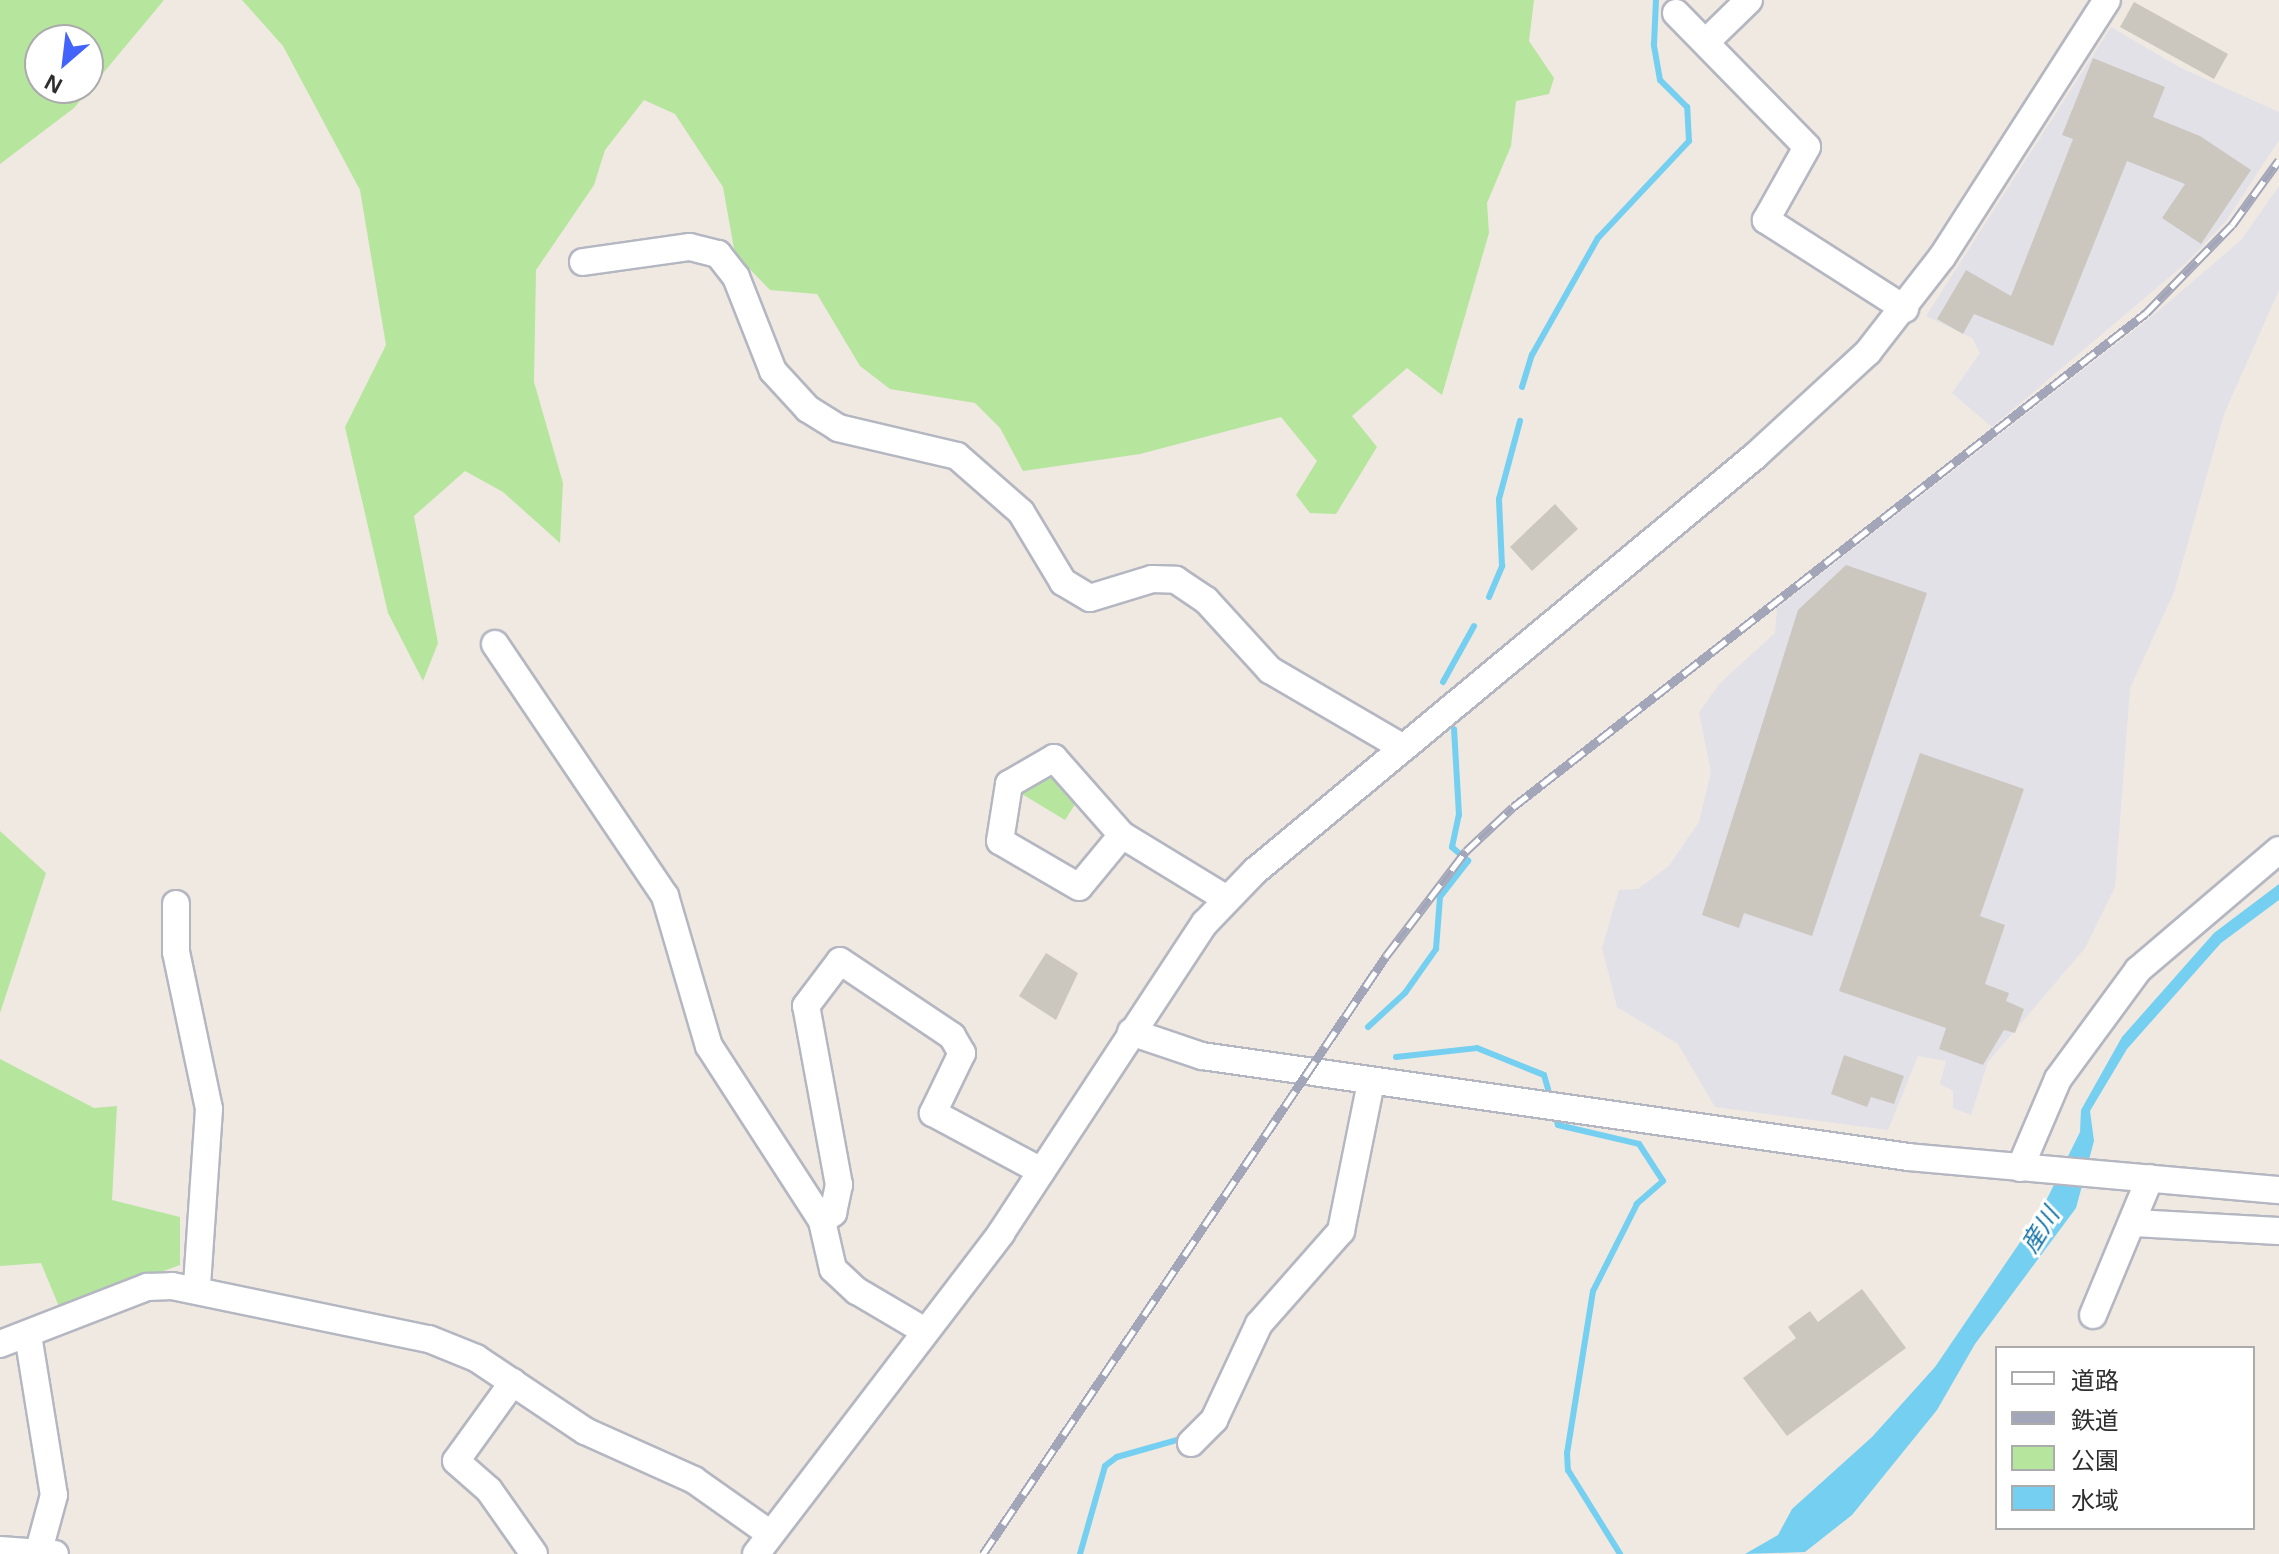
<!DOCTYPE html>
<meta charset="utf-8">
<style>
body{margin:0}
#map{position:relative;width:2279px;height:1554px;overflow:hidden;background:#efe9e1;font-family:Arial,"Noto Sans JP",sans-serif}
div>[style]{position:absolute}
.industrial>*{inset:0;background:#e3e1e8}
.green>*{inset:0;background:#b6e59e}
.water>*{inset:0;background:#75cff0}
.stream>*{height:6px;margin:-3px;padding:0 3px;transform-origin:3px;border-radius:3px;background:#75cff0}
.building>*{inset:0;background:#cbc7bf}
.roads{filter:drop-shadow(2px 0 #b4b7c1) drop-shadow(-2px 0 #b4b7c1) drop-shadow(0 2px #b4b7c1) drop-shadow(0 -2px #b4b7c1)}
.minor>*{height:26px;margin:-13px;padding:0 13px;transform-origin:13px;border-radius:13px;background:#fff}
.rail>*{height:9px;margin-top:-4.5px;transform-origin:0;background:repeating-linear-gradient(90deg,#fff 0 18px,#a3a6b8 0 36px);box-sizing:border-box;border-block:2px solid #a3a6b8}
span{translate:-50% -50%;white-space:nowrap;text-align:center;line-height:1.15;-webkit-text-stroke:6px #fff;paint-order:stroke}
.water-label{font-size:24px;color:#0d6fa3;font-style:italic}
.legend{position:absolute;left:1995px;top:1346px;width:260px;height:184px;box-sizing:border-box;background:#fff;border:2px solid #ababab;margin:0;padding:10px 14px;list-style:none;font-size:24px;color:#2e2e2e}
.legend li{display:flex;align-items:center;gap:16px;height:40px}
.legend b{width:40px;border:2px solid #ababab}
.north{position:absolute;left:24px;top:24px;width:80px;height:80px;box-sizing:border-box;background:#fff;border:2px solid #ababab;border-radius:50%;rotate:208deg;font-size:22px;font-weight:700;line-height:32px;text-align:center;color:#2e2e2e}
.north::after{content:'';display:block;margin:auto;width:28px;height:36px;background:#4264fb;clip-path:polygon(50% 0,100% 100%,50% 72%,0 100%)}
</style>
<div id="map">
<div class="industrial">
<div style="clip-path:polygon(2111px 27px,2179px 67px,2279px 112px,2279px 140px,2226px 221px,2186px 263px,1992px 427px,1952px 393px,1980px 353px,1972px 338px,1926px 316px)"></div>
<div style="clip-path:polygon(2279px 186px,2279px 290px,2224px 414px,2174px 592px,2130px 688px,2115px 887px,2085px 948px,1988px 1062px,1971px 1115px,1953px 1108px,1953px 1091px,1940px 1084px,1946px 1061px,1918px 1056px,1888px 1130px,1715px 1107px,1678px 1044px,1617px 1007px,1602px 948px,1619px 890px,1638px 889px,1669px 866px,1699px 822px,1711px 772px,1699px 713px,1719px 684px,1775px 633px,1777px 608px,2156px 313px,2241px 240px)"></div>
</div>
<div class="green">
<div style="clip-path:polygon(evenodd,0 0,164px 0,74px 108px,0 164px,0 0,88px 40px,88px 88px,40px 88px,40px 40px,88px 40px)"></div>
<div style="clip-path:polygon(242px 0,1534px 0,1529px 41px,1554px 78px,1549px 94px,1516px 101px,1511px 146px,1487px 203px,1489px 233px,1442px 395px,1407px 368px,1352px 416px,1377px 447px,1336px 514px,1310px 513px,1296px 495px,1317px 461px,1281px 417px,1140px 454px,1023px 471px,1000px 428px,975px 403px,890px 389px,860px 366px,817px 294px,770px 290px,735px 254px,723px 187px,675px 114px,644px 100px,605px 150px,594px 185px,536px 270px,534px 382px,563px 483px,560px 543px,503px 492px,465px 471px,414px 516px,438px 643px,423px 681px,388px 613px,345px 427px,386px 345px,360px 190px,283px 46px)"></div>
<div style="clip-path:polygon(1045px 770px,1059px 773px,1079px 798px,1065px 820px,1017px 791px)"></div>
<div style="clip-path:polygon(0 831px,46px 873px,0 1013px)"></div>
<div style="clip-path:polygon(0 1059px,94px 1108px,117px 1106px,112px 1200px,180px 1217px,180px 1265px,60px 1309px,41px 1263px,0 1266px)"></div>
</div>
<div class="water">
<div style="clip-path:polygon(2279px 884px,2279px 900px,2221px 943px,2127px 1049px,2090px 1111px,2094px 1141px,2076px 1208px,1975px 1344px,1937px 1410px,1852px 1515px,1805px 1552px,1745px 1554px,1778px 1535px,1792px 1509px,1872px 1437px,1935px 1367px,2040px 1213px,2080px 1132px,2081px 1110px,2122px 1037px,2214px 933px)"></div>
</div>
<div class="stream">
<div style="left:1522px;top:387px;width:34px;rotate:-73deg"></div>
<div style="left:1532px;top:355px;width:134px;rotate:-60.6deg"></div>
<div style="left:1598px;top:238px;width:133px;rotate:-46.8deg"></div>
<div style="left:1689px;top:141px;width:34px;rotate:-93deg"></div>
<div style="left:1687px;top:107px;width:38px;rotate:-135deg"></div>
<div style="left:1660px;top:80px;width:36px;rotate:-100deg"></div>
<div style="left:1654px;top:45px;width:45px;rotate:-87.5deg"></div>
<div style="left:1489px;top:597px;width:34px;rotate:-67deg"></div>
<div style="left:1502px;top:566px;width:67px;rotate:-92.6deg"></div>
<div style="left:1499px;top:499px;width:81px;rotate:-74.9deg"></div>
<div style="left:1443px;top:682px;width:64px;rotate:-61deg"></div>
<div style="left:1368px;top:1027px;width:50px;rotate:-42.6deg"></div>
<div style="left:1405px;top:993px;width:54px;rotate:-54.8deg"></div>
<div style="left:1436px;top:949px;width:52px;rotate:-85.6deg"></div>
<div style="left:1440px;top:897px;width:46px;rotate:-52.1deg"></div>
<div style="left:1468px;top:861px;width:21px;rotate:-139deg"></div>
<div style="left:1452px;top:847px;width:33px;rotate:-78deg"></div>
<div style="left:1459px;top:815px;width:86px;rotate:-93.3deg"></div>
<div style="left:1396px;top:1057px;width:81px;rotate:-6.3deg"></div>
<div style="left:1477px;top:1048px;width:72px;rotate:21.9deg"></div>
<div style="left:1544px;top:1075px;width:25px;rotate:74deg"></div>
<div style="left:1555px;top:1114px;width:11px;rotate:75deg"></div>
<div style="left:1558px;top:1125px;width:83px;rotate:13.2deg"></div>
<div style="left:1639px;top:1144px;width:44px;rotate:57deg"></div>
<div style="left:1663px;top:1181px;width:35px;rotate:139deg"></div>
<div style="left:1637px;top:1204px;width:97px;rotate:116.8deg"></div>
<div style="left:1593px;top:1291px;width:164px;rotate:99.1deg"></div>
<div style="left:1567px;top:1453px;width:17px;rotate:87deg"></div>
<div style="left:1568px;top:1470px;width:99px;rotate:58.2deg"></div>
<div style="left:1080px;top:1554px;width:91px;rotate:-74.1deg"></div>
<div style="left:1105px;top:1466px;width:15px;rotate:-37deg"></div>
<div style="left:1117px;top:1457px;width:70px;rotate:-15.8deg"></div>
</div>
<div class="building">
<div style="clip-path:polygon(2134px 2px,2228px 54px,2214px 79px,2120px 27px)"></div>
<div style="clip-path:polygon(2093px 58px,2165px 87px,2153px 117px,2200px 136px,2251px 170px,2201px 244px,2162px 218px,2185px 184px,2127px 161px,2053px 346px,1974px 314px,1963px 334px,1937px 319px,1966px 270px,2011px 296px,2073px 139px,2062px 135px)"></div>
<div style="clip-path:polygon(1555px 504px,1578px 529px,1532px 571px,1510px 547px)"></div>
<div style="clip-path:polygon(1846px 565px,1927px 593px,1812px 936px,1744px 913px,1739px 928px,1702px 915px,1798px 610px)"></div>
<div style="clip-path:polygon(1920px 753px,2024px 789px,1980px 916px,2005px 925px,1985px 984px,2009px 993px,2006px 1001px,2024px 1009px,2015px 1033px,2004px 1030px,1983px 1065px,1939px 1049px,1946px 1028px,1839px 991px)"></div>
<div style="clip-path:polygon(1046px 953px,1078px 973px,1056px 1020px,1019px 996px)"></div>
<div style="clip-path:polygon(1844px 1055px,1904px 1076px,1894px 1104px,1871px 1097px,1867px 1107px,1831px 1094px)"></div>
<div style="clip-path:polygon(1862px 1289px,1906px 1348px,1787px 1436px,1743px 1378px,1796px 1338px,1788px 1327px,1810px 1311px,1818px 1322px)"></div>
</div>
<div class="roads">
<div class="minor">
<div style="left:1676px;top:13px;width:187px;rotate:45.6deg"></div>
<div style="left:1807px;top:147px;width:84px;rotate:119.3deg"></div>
<div style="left:1766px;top:220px;width:165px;rotate:32.6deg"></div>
<div style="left:1706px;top:42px;width:60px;rotate:-44.3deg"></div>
<div style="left:583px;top:262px;width:108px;rotate:-8deg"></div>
<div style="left:690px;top:247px;width:29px;rotate:14deg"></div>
<div style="left:718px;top:254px;width:29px;rotate:52deg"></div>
<div style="left:736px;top:277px;width:101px;rotate:68.5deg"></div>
<div style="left:773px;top:371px;width:52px;rotate:47.4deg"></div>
<div style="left:808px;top:409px;width:36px;rotate:32deg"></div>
<div style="left:838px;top:428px;width:122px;rotate:13.2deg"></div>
<div style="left:957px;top:456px;width:85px;rotate:41.2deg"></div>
<div style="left:1021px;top:512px;width:82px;rotate:59deg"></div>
<div style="left:1063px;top:582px;width:31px;rotate:31deg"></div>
<div style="left:1090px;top:598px;width:65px;rotate:-17deg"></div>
<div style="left:1152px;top:579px;width:24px;rotate:2deg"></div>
<div style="left:1176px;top:580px;width:36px;rotate:34deg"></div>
<div style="left:1206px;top:600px;width:95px;rotate:47.6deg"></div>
<div style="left:1270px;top:670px;width:153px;rotate:30.3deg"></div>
<div style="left:495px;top:644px;width:304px;rotate:56deg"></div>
<div style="left:665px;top:896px;width:156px;rotate:73.7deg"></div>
<div style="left:709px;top:1046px;width:208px;rotate:57.1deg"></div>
<div style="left:822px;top:1221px;width:49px;rotate:77.1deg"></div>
<div style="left:833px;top:1269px;width:33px;rotate:43deg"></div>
<div style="left:857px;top:1291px;width:79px;rotate:30.5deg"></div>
<div style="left:1122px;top:835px;width:67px;rotate:129.6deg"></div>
<div style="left:1079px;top:887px;width:91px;rotate:-149.8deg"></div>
<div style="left:1000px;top:841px;width:58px;rotate:-81deg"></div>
<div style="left:1009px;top:784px;width:52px;rotate:-30deg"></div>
<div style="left:1054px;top:758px;width:103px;rotate:48.6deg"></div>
<div style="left:1122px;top:835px;width:123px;rotate:31.4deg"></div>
<div style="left:176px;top:904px;width:48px;rotate:90deg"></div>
<div style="left:176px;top:952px;width:160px;rotate:78.1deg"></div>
<div style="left:209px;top:1109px;width:178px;rotate:93.9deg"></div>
<div style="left:1131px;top:1032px;width:75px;rotate:18.7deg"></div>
<div style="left:1202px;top:1056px;width:713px;rotate:8.14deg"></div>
<div style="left:1908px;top:1157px;width:372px;rotate:5.1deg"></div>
<div style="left:2020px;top:1168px;width:97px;rotate:-66.9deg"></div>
<div style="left:2058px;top:1079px;width:135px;rotate:-53.7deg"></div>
<div style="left:2138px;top:970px;width:185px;rotate:-40.4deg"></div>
<div style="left:822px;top:1221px;width:14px;rotate:-36deg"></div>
<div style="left:833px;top:1213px;width:29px;rotate:-78deg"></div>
<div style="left:839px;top:1185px;width:182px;rotate:-100.4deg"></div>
<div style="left:806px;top:1006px;width:56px;rotate:-52.9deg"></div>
<div style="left:840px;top:961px;width:135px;rotate:33.8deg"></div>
<div style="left:952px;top:1036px;width:20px;rotate:60deg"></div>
<div style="left:962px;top:1053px;width:67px;rotate:115.8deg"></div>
<div style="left:933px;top:1113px;width:123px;rotate:28.2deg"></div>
<div style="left:2134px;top:1223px;width:145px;rotate:3.2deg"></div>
<div style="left:2093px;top:1315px;width:148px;rotate:-67.4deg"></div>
<div style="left:28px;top:1335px;width:162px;rotate:80.8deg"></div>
<div style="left:54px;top:1495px;width:61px;rotate:105.2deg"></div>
<div style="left:0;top:1344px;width:158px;rotate:-21.2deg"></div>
<div style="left:147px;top:1287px;width:25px;rotate:-2deg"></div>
<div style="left:172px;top:1286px;width:262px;rotate:11.7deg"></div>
<div style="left:429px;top:1339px;width:51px;rotate:22deg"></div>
<div style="left:476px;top:1358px;width:131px;rotate:33.8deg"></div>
<div style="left:585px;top:1431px;width:120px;rotate:24.2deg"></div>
<div style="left:694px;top:1480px;width:92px;rotate:35.2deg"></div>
<div style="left:513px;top:1382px;width:97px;rotate:125.8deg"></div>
<div style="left:456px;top:1461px;width:44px;rotate:41.3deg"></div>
<div style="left:489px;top:1490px;width:78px;rotate:54.9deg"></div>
<div style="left:1191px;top:1443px;width:33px;rotate:-45deg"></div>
<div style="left:1214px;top:1420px;width:106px;rotate:-64.9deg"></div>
<div style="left:1259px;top:1324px;width:124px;rotate:-48.6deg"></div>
<div style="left:1341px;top:1231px;width:152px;rotate:-78.6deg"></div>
<div style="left:0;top:1550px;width:55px;rotate:4.2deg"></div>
<div style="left:756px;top:1554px;width:404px;rotate:-52.6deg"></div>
<div style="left:1001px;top:1233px;width:371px;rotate:-56.7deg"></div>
<div style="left:1205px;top:923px;width:72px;rotate:-46.1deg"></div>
<div style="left:1255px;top:871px;width:650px;rotate:-39.69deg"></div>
<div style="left:1755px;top:456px;width:154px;rotate:-42.6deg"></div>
<div style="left:1868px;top:352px;width:120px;rotate:-52.1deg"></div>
<div style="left:1942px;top:257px;width:305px;rotate:-57.3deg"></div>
</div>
</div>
<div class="rail">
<div style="left:983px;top:1554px;width:721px;rotate:-56.02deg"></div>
<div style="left:1386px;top:956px;width:132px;rotate:-52.7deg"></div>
<div style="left:1466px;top:851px;width:64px;rotate:-43.1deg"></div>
<div style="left:1513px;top:807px;width:803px;rotate:-37.97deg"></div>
<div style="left:2146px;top:313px;width:123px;rotate:-45.7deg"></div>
<div style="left:2232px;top:225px;width:80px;rotate:-54.1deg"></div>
</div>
<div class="water-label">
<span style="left:2040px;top:1230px;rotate:-58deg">産川</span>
</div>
<ul class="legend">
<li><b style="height:10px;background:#fff"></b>道路</li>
<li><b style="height:10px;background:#a3a6b8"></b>鉄道</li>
<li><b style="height:22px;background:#b6e59e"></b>公園</li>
<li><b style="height:22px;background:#75cff0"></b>水域</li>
</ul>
<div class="north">N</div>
</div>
